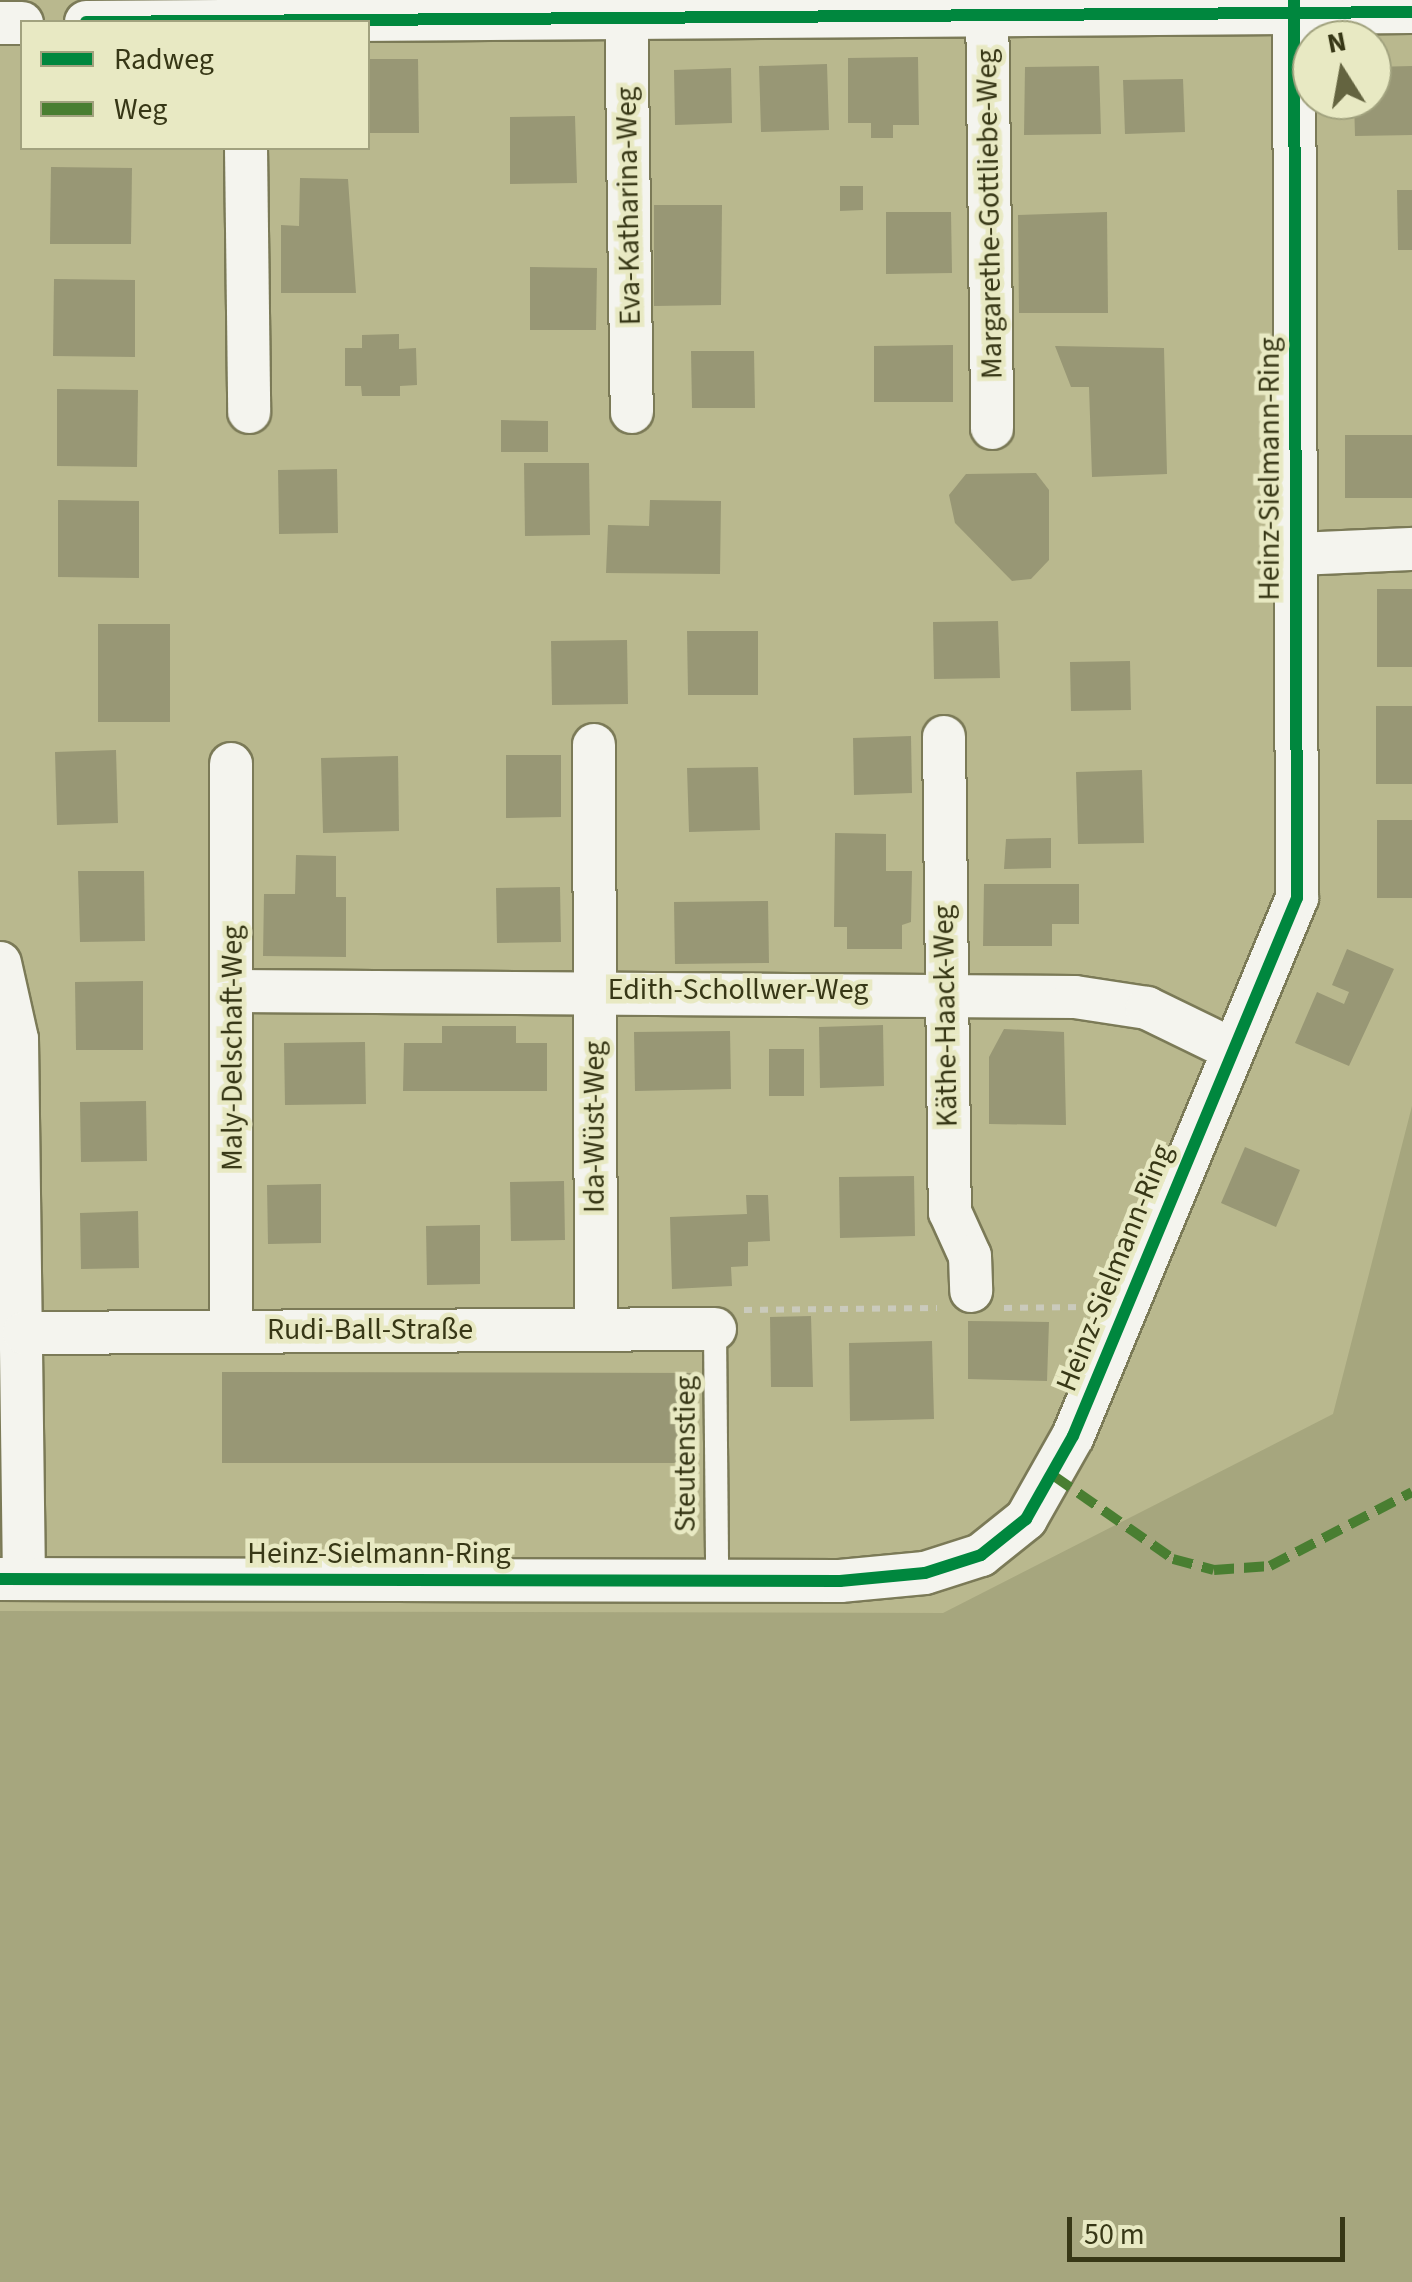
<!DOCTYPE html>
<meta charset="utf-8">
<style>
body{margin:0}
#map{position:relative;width:1412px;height:2282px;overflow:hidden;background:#b9b88e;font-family:"Source Sans 3",sans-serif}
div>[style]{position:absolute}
.green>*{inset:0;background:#a6a67e}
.building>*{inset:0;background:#989775}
.path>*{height:6px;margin-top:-3px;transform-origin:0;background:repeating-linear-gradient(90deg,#cacabc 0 8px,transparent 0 16px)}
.roads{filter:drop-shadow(2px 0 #7b7a57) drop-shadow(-2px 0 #7b7a57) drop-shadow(0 2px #7b7a57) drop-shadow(0 -2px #7b7a57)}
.lane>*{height:22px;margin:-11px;padding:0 11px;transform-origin:11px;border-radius:11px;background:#f4f4ee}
.street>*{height:42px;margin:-21px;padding:0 21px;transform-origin:21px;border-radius:21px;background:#f4f4ee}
.quiet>*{height:10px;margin-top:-5px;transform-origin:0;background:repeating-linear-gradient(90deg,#497e31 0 20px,transparent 0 30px)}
.cycleway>*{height:12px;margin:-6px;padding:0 6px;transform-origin:6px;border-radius:6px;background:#00873e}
span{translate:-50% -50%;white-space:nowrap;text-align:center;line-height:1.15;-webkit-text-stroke:9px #e8e9c3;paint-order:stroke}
.street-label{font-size:30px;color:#373716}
.legend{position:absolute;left:20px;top:20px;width:350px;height:130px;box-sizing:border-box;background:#e8e9c3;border:2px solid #a1a27e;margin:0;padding:12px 18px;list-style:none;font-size:30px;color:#373716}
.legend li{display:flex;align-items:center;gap:20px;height:50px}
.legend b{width:50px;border:2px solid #a1a27e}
.north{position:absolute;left:1292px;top:20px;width:100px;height:100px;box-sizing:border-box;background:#e8e9c3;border:2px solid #a1a27e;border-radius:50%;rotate:349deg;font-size:28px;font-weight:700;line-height:40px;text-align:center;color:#373716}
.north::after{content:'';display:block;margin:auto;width:35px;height:45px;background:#646440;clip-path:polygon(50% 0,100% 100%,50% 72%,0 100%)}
.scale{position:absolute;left:1067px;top:2217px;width:278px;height:45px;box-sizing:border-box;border:5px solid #373716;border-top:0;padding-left:12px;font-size:30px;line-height:35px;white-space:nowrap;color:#373716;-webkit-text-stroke:8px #e8e9c3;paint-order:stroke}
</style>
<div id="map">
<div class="green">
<div style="clip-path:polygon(1412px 1106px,1412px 2282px,0 2282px,0 1611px,943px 1613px,1333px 1414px)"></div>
</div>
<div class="building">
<div style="clip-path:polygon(918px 57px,919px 125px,893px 125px,893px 138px,871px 138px,871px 123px,848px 123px,848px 58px)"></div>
<div style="clip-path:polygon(368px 59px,418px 59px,419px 133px,368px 133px)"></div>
<div style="clip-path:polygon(827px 64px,829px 130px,761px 132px,759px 66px)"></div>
<div style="clip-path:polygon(1099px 66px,1101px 134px,1024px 135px,1025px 67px)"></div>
<div style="clip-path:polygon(1412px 66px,1412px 135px,1355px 136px,1354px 100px,1372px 100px,1372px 67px)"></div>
<div style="clip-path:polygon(731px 68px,732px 123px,675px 125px,674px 70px)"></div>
<div style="clip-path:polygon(1183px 79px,1185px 132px,1125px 134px,1123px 80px)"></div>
<div style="clip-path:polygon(575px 116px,577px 183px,510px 184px,510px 117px)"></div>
<div style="clip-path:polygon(51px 167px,132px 168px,131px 244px,50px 244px)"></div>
<div style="clip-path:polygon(300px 178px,348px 179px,356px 293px,281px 293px,281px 225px,299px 226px)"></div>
<div style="clip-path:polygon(840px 186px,863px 186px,863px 210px,840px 211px)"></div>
<div style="clip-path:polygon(1397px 190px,1412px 190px,1412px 250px,1398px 250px)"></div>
<div style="clip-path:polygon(654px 205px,722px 205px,721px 305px,654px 306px)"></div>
<div style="clip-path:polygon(886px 212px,951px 212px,952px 273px,886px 274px)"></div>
<div style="clip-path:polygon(1107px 212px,1108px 313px,1019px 313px,1018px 215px)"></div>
<div style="clip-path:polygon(530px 267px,597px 268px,596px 330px,530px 330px)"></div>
<div style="clip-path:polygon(54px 279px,135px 280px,135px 357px,53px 356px)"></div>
<div style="clip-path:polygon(399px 334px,399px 349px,416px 348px,417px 385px,400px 386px,400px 396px,362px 396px,361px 386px,345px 386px,345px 348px,362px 348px,362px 335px)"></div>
<div style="clip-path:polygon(953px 345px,953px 402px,874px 402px,874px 346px)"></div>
<div style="clip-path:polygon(1055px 346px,1164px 348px,1167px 474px,1092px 477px,1089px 387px,1071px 387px)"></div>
<div style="clip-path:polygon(691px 351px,754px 351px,755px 408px,692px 408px)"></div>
<div style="clip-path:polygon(57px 389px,138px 390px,137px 467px,57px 466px)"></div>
<div style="clip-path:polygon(501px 420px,548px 421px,548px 452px,501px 452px)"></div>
<div style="clip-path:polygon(1345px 435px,1412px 435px,1412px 498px,1345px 498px)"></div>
<div style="clip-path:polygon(524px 463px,589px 463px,590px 535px,525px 536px)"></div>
<div style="clip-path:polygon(337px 469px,338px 533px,279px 534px,278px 470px)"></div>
<div style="clip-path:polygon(1036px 473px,1049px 490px,1049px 560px,1031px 579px,1012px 581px,955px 523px,949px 495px,966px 474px)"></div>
<div style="clip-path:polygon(58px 500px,139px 501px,139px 578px,58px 577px)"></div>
<div style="clip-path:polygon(650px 500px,721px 501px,720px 574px,606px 573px,608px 525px,649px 526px)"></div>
<div style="clip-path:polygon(1377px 589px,1412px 589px,1412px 667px,1377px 667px)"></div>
<div style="clip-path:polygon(998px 621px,1000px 678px,934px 679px,933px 622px)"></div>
<div style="clip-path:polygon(98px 624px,170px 624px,170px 722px,98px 722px)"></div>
<div style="clip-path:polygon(687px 631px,758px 631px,758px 695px,688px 695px)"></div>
<div style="clip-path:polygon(627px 640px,628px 704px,552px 705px,551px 641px)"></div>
<div style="clip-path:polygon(1130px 661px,1131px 710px,1071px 711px,1070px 662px)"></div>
<div style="clip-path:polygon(1376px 706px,1412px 706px,1412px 784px,1376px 784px)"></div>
<div style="clip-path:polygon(911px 736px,912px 793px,854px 795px,853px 738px)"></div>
<div style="clip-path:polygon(116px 750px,118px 823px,57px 825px,55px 752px)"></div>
<div style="clip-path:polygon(506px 755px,561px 755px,561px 817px,506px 818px)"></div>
<div style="clip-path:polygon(398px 756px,399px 831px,323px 833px,321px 758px)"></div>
<div style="clip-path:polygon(758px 767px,760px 830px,689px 832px,687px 768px)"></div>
<div style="clip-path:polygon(1142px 770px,1144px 843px,1078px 844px,1076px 772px)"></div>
<div style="clip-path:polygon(1377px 820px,1412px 820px,1412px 898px,1377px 898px)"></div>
<div style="clip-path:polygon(835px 833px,886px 834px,886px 871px,912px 871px,911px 922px,902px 925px,902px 949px,847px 949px,847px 927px,834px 927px)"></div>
<div style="clip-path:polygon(1051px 838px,1051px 868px,1004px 869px,1006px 839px)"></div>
<div style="clip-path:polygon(296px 855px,336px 856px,336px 897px,346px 897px,346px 957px,263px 956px,264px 894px,295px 894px)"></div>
<div style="clip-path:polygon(78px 871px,144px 871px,145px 941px,80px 942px)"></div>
<div style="clip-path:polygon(984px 884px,1079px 884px,1079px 924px,1052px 924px,1052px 946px,983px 946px)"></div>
<div style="clip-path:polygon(560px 887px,561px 942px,497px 943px,496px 888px)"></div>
<div style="clip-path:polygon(768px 901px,769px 963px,675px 964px,674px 902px)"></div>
<div style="clip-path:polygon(1347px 949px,1394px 969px,1349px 1066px,1295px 1043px,1317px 992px,1344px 1004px,1349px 992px,1332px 985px)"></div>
<div style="clip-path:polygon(143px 981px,143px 1050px,76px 1050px,75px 982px)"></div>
<div style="clip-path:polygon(883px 1025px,884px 1086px,820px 1088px,819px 1027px)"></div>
<div style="clip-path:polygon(442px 1026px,516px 1026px,516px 1043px,547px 1043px,547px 1091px,403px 1091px,404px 1043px,442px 1043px)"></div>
<div style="clip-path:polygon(1004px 1029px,1064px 1032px,1066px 1125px,989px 1124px,989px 1057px)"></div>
<div style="clip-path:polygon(730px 1031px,731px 1089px,635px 1091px,634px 1032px)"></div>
<div style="clip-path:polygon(365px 1042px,366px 1104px,285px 1105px,284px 1043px)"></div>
<div style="clip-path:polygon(769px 1049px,804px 1049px,804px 1096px,769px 1096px)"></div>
<div style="clip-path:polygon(146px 1101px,147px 1161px,81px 1162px,80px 1102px)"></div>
<div style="clip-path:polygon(1245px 1147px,1300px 1170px,1276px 1227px,1221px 1203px)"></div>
<div style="clip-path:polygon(914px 1176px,915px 1236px,840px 1238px,839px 1177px)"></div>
<div style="clip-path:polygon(564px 1181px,565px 1240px,511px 1241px,510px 1182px)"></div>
<div style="clip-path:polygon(321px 1184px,321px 1243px,268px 1244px,267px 1185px)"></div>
<div style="clip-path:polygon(746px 1195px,768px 1195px,770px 1241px,748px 1242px,748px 1266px,731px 1267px,732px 1286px,672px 1289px,670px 1217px,747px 1214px)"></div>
<div style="clip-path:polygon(138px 1211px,139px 1268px,81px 1269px,80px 1213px)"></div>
<div style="clip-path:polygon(480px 1225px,480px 1284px,427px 1285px,426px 1226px)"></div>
<div style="clip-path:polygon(811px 1316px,813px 1387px,771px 1387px,770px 1317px)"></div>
<div style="clip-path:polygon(968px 1321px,1049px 1322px,1047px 1381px,968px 1379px)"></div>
<div style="clip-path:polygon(932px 1341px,934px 1419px,850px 1421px,849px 1343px)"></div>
<div style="clip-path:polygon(222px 1372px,697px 1373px,697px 1463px,222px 1463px)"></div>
</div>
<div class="path">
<div style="left:1004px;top:1308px;width:83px;rotate:-0.7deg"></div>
<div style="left:744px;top:1310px;width:193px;rotate:-0.6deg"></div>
</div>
<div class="roads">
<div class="lane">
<div style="left:715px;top:1329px;width:250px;rotate:89.5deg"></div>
</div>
<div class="street">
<div style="left:626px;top:0;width:412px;rotate:89.2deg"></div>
<div style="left:987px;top:0;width:428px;rotate:89.3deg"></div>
<div style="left:86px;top:22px;width:1326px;rotate:-0.43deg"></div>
<div style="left:0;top:23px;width:22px"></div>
<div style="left:246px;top:148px;width:264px;rotate:89.3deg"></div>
<div style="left:1296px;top:554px;width:116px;rotate:-2.5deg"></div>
<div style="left:944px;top:737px;width:475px;rotate:89.3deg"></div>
<div style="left:950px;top:1212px;width:48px;rotate:65.6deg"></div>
<div style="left:970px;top:1256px;width:35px;rotate:88deg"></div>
<div style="left:594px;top:745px;width:583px;rotate:89.8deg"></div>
<div style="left:0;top:963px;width:78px;rotate:77.4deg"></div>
<div style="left:17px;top:1039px;width:540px;rotate:89.26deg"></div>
<div style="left:235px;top:991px;width:840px;rotate:0.41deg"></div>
<div style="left:1075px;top:997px;width:73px;rotate:8.7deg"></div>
<div style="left:1147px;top:1008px;width:93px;rotate:26deg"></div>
<div style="left:231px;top:1332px;width:568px;rotate:-90deg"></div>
<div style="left:24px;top:1333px;width:691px;rotate:-0.33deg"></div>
<div style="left:0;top:1579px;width:840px;rotate:0.14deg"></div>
<div style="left:840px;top:1581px;width:85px;rotate:-5.4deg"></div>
<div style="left:925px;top:1573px;width:59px;rotate:-17.8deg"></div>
<div style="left:981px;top:1555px;width:58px;rotate:-38.7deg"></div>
<div style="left:1026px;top:1519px;width:95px;rotate:-60.5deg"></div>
<div style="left:1073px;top:1436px;width:583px;rotate:-67.4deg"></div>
<div style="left:1297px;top:898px;width:898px;rotate:-90.19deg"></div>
</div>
</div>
<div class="quiet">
<div style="left:1054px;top:1476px;width:145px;rotate:34.9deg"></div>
<div style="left:1173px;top:1559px;width:42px;rotate:15deg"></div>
<div style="left:1214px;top:1570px;width:56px;rotate:-4.1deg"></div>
<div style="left:1270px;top:1566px;width:160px;rotate:-27.5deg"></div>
</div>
<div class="cycleway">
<div style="left:86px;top:22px;width:1326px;rotate:-0.43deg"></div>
<div style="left:0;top:1579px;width:840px;rotate:0.14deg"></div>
<div style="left:840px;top:1581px;width:85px;rotate:-5.4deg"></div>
<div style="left:925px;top:1573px;width:59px;rotate:-17.8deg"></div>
<div style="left:981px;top:1555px;width:58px;rotate:-38.7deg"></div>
<div style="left:1026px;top:1519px;width:95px;rotate:-60.5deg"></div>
<div style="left:1073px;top:1436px;width:583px;rotate:-67.4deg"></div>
<div style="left:1297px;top:898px;width:898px;rotate:-90.19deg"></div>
</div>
<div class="street-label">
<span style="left:629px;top:206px;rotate:-91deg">Eva-Katharina-Weg</span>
<span style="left:990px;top:214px;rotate:-91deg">Margarethe-Gottliebe-Weg</span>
<span style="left:1270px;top:469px;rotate:-90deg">Heinz-Sielmann-Ring</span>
<span style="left:738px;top:990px">Edith-Schollwer-Weg</span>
<span style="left:946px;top:1016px;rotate:-91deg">Käthe-Haack-Weg</span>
<span style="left:233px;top:1048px;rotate:-90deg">Maly-Delschaft-Weg</span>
<span style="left:595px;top:1127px;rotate:-90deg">Ida-Wüst-Weg</span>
<span style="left:1115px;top:1268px;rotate:-68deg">Heinz-Sielmann-Ring</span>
<span style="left:370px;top:1330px">Rudi-Ball-Straße</span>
<span style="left:686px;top:1454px;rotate:-90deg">Steutenstieg</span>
<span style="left:379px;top:1554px">Heinz-Sielmann-Ring</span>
</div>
<ul class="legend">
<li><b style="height:12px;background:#00873e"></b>Radweg</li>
<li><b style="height:12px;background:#497e31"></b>Weg</li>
</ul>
<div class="north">N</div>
<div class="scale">50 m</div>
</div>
